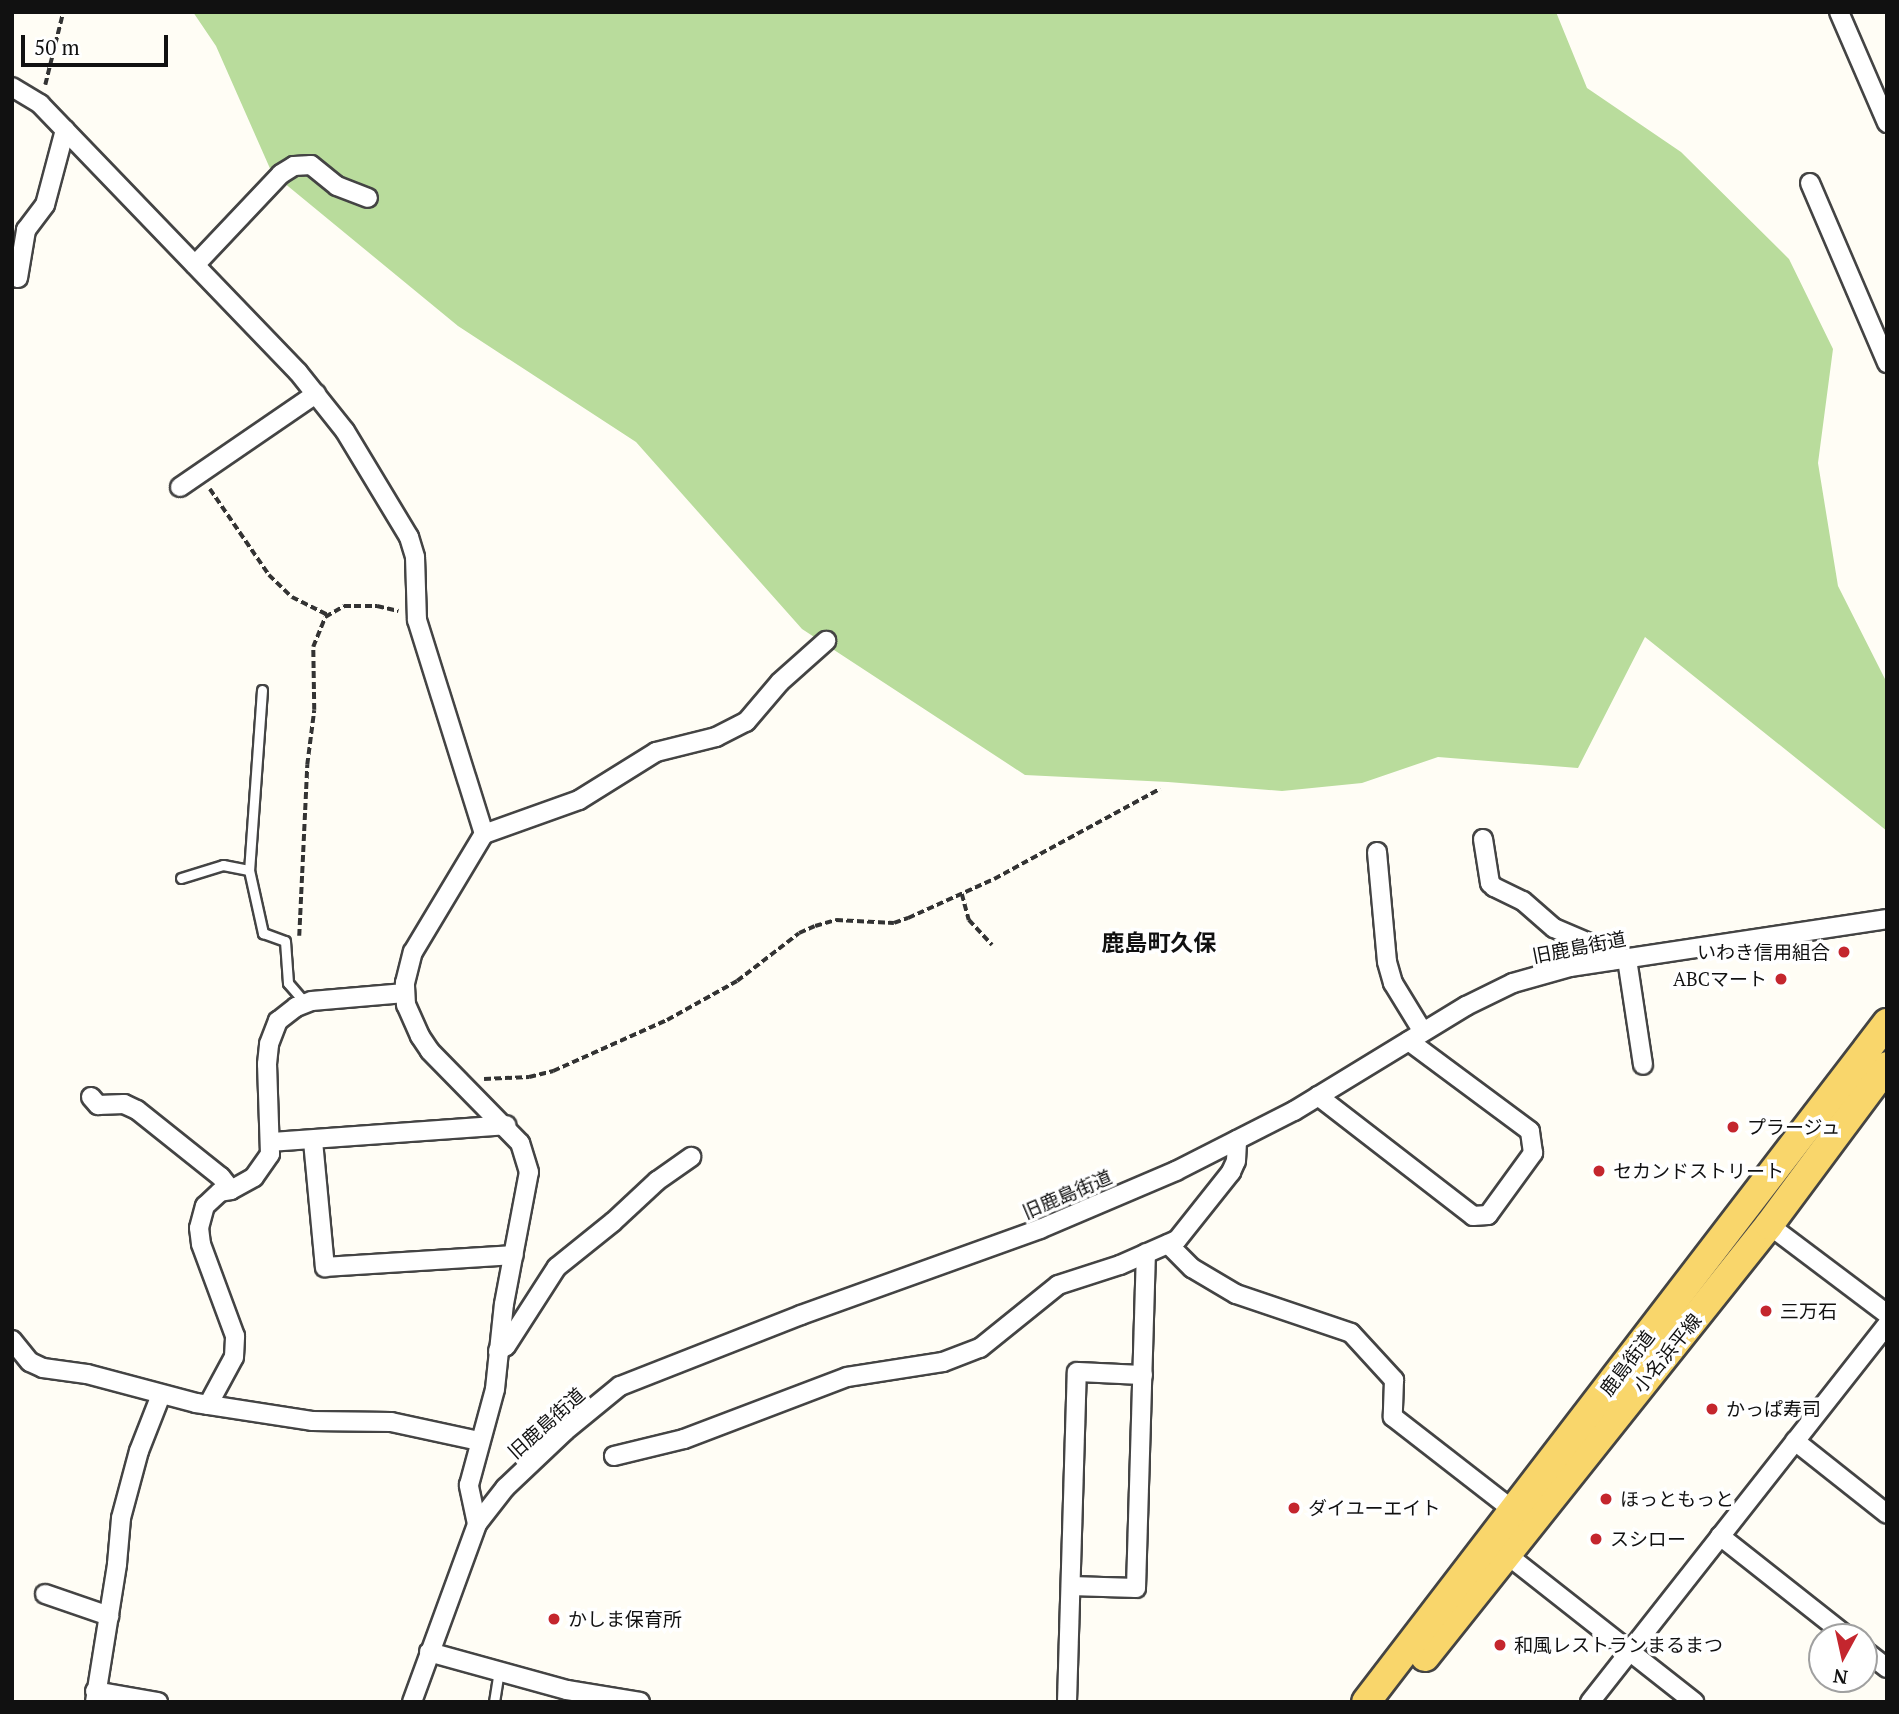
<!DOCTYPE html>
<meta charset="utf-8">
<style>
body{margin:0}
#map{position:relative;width:1899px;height:1714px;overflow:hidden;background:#fffdf5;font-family:"PT Serif","Noto Sans JP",serif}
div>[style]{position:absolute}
.forest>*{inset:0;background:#b9dc9c}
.path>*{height:3.5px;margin-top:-1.75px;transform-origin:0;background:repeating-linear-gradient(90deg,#333 0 7px,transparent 0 10.5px)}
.roads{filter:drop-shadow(2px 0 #444) drop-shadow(-2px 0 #444) drop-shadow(0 2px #444) drop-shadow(0 -2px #444)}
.service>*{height:9px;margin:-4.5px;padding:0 4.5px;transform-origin:4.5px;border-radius:4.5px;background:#fff}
.minor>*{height:18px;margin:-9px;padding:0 9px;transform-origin:9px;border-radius:9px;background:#fff}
.primary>*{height:28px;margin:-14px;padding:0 14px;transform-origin:14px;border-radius:14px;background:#f9d66b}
.dots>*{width:19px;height:19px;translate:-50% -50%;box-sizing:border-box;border:4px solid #fff;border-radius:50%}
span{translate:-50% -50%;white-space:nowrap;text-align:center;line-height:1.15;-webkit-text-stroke:7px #fff;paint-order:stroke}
.street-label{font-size:19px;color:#111}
.poi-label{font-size:19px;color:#111}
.right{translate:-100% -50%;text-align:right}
.left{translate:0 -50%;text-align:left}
.quarter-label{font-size:23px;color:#111;font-weight:700}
.frame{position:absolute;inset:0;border:14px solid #111;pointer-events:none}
.north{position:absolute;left:1808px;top:1623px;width:70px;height:70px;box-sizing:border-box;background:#fff;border:2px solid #a0a0a0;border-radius:50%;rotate:188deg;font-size:19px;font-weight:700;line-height:28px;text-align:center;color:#111}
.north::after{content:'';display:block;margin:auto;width:24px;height:32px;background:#c4262e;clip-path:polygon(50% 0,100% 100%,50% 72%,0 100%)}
.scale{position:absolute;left:21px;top:35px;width:147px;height:32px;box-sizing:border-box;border:4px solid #111;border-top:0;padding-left:9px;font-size:21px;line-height:24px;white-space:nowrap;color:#111;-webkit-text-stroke:5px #fff;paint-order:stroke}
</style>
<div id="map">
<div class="forest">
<div style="clip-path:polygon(193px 12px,1556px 12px,1587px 88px,1681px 152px,1789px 259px,1833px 349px,1818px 463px,1838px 586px,1887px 683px,1887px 831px,1645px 637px,1578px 768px,1438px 757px,1362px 783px,1282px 791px,1168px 782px,1025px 775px,802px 629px,636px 442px,458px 326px,272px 173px,216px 46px)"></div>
</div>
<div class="path">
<div style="left:45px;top:85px;width:75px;rotate:-76.1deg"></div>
<div style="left:210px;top:489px;width:104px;rotate:55.5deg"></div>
<div style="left:269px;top:575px;width:32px;rotate:44deg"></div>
<div style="left:292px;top:597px;width:40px;rotate:26.6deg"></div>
<div style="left:962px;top:894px;width:27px;rotate:75deg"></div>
<div style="left:969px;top:920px;width:34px;rotate:47deg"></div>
<div style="left:299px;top:936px;width:171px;rotate:-87.3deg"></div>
<div style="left:307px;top:765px;width:55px;rotate:-82.7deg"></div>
<div style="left:314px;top:710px;width:63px;rotate:-90.9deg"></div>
<div style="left:313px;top:647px;width:32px;rotate:-68deg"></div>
<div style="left:325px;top:617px;width:22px;rotate:-30deg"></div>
<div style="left:344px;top:606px;width:33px"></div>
<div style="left:377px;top:606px;width:22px;rotate:13deg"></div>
<div style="left:484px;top:1079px;width:45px;rotate:-2.5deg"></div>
<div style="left:529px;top:1077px;width:25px;rotate:-14deg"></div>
<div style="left:553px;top:1071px;width:125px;rotate:-24.1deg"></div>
<div style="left:667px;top:1020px;width:80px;rotate:-29.1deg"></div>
<div style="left:737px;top:981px;width:78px;rotate:-37.7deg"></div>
<div style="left:799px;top:933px;width:17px;rotate:-24deg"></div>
<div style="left:815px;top:926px;width:22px;rotate:-16deg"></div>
<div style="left:836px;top:920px;width:58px;rotate:3deg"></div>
<div style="left:894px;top:923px;width:15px;rotate:-20deg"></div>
<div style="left:908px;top:918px;width:94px;rotate:-24.4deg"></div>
<div style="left:994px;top:879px;width:189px;rotate:-28.5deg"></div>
</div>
<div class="roads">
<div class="service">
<div style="left:262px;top:690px;width:180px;rotate:94.1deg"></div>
<div style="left:249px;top:870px;width:65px;rotate:77.5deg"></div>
<div style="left:263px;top:933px;width:23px;rotate:20deg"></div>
<div style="left:285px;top:941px;width:42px;rotate:85.9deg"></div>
<div style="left:288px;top:983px;width:21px;rotate:49deg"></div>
<div style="left:181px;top:878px;width:44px;rotate:-17.2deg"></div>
<div style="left:223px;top:865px;width:26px;rotate:11deg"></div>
<div style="left:494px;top:1702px;width:31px;rotate:-81deg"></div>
</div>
<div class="minor">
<div style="left:1839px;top:12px;width:121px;rotate:66.6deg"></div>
<div style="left:12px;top:87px;width:33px;rotate:31deg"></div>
<div style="left:40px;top:104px;width:372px;rotate:46.1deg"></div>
<div style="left:298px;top:372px;width:75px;rotate:51.5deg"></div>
<div style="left:345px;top:431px;width:124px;rotate:58.9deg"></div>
<div style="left:409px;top:537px;width:21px;rotate:73deg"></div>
<div style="left:415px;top:557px;width:63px;rotate:88.2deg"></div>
<div style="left:417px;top:620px;width:224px;rotate:72.6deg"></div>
<div style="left:1810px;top:183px;width:196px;rotate:66.8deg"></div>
<div style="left:195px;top:265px;width:125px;rotate:-46.6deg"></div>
<div style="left:281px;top:174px;width:15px;rotate:-32deg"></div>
<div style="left:294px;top:166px;width:17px;rotate:-3deg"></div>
<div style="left:311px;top:165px;width:33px;rotate:39deg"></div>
<div style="left:337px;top:186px;width:33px;rotate:21deg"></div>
<div style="left:18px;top:278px;width:49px;rotate:-80.5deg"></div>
<div style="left:26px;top:230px;width:31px;rotate:-53deg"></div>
<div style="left:45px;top:205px;width:78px;rotate:-75.1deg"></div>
<div style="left:180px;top:487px;width:165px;rotate:-34.4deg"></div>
<div style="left:1483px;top:839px;width:45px;rotate:81deg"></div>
<div style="left:1490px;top:883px;width:6px;rotate:45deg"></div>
<div style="left:1494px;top:887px;width:32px;rotate:26deg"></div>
<div style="left:1523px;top:901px;width:41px;rotate:41.1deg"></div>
<div style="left:1554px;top:928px;width:53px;rotate:23.2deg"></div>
<div style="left:1603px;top:949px;width:14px;rotate:56deg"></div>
<div style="left:1377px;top:852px;width:110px;rotate:84.8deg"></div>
<div style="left:1387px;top:962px;width:22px;rotate:74deg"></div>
<div style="left:1393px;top:983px;width:57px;rotate:58.5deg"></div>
<div style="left:1627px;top:959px;width:107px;rotate:81.4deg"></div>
<div style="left:1318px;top:1096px;width:196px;rotate:37.7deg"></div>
<div style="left:1473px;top:1216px;width:15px;rotate:-4deg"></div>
<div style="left:1488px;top:1215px;width:77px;rotate:-54deg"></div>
<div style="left:1533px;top:1153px;width:22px;rotate:-98deg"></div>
<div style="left:1530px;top:1131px;width:151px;rotate:-143.4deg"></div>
<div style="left:91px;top:1097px;width:11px;rotate:49deg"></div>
<div style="left:98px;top:1105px;width:26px;rotate:-2deg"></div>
<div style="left:124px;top:1104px;width:14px;rotate:25deg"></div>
<div style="left:137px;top:1110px;width:107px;rotate:38.6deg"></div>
<div style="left:221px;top:1177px;width:16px;rotate:52deg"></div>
<div style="left:313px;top:1141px;width:127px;rotate:84.6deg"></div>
<div style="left:325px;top:1267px;width:189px;rotate:-3.6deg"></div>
<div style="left:271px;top:1142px;width:236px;rotate:-4.1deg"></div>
<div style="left:1769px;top:1225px;width:148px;rotate:37deg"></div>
<div style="left:1168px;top:1244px;width:34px;rotate:45deg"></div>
<div style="left:1192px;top:1268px;width:51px;rotate:30.6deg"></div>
<div style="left:1236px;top:1294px;width:121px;rotate:18.7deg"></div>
<div style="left:1351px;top:1333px;width:64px;rotate:47.5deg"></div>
<div style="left:1394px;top:1380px;width:37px;rotate:92deg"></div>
<div style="left:1393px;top:1417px;width:153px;rotate:37.8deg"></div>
<div style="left:12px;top:1340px;width:28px;rotate:51deg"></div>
<div style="left:30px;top:1362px;width:14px;rotate:25deg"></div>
<div style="left:43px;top:1368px;width:44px;rotate:7.8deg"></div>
<div style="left:87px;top:1374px;width:113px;rotate:14.9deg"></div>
<div style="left:196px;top:1403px;width:117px;rotate:8.8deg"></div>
<div style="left:312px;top:1421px;width:79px;rotate:0.7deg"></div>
<div style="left:391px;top:1422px;width:90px;rotate:12.2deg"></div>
<div style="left:498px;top:1351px;width:9px;rotate:-32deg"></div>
<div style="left:506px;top:1346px;width:94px;rotate:-57.2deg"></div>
<div style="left:557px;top:1267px;width:72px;rotate:-38.8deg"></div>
<div style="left:613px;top:1222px;width:60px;rotate:-43deg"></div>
<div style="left:657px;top:1181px;width:42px;rotate:-35.2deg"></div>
<div style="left:208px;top:1405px;width:55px;rotate:-61.6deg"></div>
<div style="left:234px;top:1357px;width:21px;rotate:-87deg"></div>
<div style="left:235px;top:1336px;width:98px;rotate:-110.3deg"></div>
<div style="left:201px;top:1244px;width:16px;rotate:-97deg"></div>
<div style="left:199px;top:1228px;width:23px;rotate:-75deg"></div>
<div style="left:205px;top:1206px;width:21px;rotate:-43deg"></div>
<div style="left:220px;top:1192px;width:11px;rotate:-10deg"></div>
<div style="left:231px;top:1190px;width:26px;rotate:-29deg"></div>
<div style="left:254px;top:1177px;width:28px;rotate:-55deg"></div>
<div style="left:270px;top:1154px;width:90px;rotate:-91.9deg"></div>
<div style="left:267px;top:1064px;width:20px;rotate:-84deg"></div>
<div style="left:269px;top:1044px;width:25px;rotate:-69deg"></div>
<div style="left:278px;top:1021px;width:23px;rotate:-38deg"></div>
<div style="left:296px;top:1007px;width:17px;rotate:-21deg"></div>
<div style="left:312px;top:1001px;width:93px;rotate:-4.9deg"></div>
<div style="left:1795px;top:1441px;width:117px;rotate:38.4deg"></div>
<div style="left:614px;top:1456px;width:72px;rotate:-13.7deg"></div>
<div style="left:684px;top:1439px;width:174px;rotate:-20.8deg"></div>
<div style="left:847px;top:1377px;width:97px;rotate:-8.9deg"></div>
<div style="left:943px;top:1362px;width:40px;rotate:-21deg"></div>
<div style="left:980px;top:1348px;width:100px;rotate:-38.9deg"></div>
<div style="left:1058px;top:1285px;width:65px;rotate:-17.9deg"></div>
<div style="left:1120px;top:1265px;width:62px;rotate:-23.7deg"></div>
<div style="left:1177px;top:1240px;width:87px;rotate:-51.5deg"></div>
<div style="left:1231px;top:1172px;width:12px;rotate:-66deg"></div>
<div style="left:1236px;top:1161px;width:21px;rotate:-87deg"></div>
<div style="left:477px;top:1524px;width:40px;rotate:-102deg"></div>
<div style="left:469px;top:1485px;width:99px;rotate:-74.8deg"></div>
<div style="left:495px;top:1389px;width:85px;rotate:-84deg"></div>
<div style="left:504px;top:1304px;width:134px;rotate:-79.3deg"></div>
<div style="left:529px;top:1172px;width:30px;rotate:-107deg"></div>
<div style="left:520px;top:1143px;width:129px;rotate:-134.4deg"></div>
<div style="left:430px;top:1051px;width:18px;rotate:-124deg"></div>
<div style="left:420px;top:1036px;width:34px;rotate:-114deg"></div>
<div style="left:406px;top:1005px;width:22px;rotate:-93deg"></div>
<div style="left:405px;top:983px;width:32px;rotate:-76deg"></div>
<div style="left:413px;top:952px;width:138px;rotate:-59deg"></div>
<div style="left:484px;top:834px;width:101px;rotate:-19.7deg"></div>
<div style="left:579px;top:800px;width:91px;rotate:-31.9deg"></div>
<div style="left:656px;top:752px;width:62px;rotate:-14deg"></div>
<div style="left:716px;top:737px;width:34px;rotate:-27deg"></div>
<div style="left:746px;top:722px;width:52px;rotate:-49.6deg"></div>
<div style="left:780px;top:682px;width:62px;rotate:-41.7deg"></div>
<div style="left:1720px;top:1536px;width:163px;rotate:38.3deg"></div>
<div style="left:1501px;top:1550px;width:246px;rotate:38.2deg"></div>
<div style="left:1071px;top:1586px;width:65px;rotate:1.8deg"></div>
<div style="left:1136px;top:1588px;width:335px;rotate:-88.3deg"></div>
<div style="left:45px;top:1594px;width:68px;rotate:19deg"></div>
<div style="left:1864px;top:1650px;width:29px;rotate:38deg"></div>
<div style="left:429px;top:1652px;width:143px;rotate:15.4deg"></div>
<div style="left:567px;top:1690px;width:74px;rotate:9.3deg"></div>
<div style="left:95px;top:1691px;width:64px;rotate:9.9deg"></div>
<div style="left:95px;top:1702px;width:140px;rotate:-80.9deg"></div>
<div style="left:117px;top:1564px;width:46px;rotate:-85deg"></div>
<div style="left:121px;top:1518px;width:69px;rotate:-75deg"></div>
<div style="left:139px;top:1451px;width:60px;rotate:-68.6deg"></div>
<div style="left:412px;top:1702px;width:189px;rotate:-69.9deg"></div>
<div style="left:477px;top:1524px;width:46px;rotate:-52.1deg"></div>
<div style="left:505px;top:1488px;width:83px;rotate:-43.5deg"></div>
<div style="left:565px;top:1431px;width:71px;rotate:-39.3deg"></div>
<div style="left:620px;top:1386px;width:194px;rotate:-21.4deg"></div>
<div style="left:801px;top:1315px;width:254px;rotate:-19.8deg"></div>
<div style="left:1040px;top:1229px;width:148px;rotate:-23.1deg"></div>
<div style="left:1176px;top:1171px;width:132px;rotate:-27deg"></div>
<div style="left:1294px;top:1111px;width:202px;rotate:-31.4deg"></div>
<div style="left:1466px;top:1006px;width:52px;rotate:-26.1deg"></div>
<div style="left:1513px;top:983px;width:59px;rotate:-15.7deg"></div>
<div style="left:1570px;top:967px;width:321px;rotate:-8.6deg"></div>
<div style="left:1067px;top:1702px;width:330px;rotate:-88.3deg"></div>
<div style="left:1077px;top:1372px;width:66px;rotate:2.6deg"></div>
<div style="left:1590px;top:1702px;width:481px;rotate:-51.8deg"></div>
</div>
<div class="primary">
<div style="left:1425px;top:1657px;width:552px;rotate:-51.47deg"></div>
<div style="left:1769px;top:1225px;width:198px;rotate:-53.4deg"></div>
<div style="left:1366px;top:1702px;width:856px;rotate:-52.5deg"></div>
</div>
</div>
<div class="dots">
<div style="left:1844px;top:952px;background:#c4262e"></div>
<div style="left:1781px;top:979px;background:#c4262e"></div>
<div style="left:1733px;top:1127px;background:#c4262e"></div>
<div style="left:1599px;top:1171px;background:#c4262e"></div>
<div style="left:1766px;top:1311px;background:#c4262e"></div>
<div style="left:1712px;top:1409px;background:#c4262e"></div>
<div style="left:1606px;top:1499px;background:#c4262e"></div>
<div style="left:1294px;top:1508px;background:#c4262e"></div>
<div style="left:1596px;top:1539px;background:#c4262e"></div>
<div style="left:554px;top:1619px;background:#c4262e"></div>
<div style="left:1500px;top:1645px;background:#c4262e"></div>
</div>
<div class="street-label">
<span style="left:1579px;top:947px;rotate:-11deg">旧鹿島街道</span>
<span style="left:1067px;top:1194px;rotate:-23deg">旧鹿島街道</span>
<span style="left:1667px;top:1353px;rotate:-51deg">小名浜平線</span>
<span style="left:1627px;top:1363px;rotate:-53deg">鹿島街道</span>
<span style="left:546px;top:1423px;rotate:-42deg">旧鹿島街道</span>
</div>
<div class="poi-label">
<span class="right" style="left:1830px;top:952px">いわき信用組合</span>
<span class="right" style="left:1767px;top:979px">ABCマート</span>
<span class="left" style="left:1747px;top:1127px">プラージュ</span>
<span class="left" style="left:1613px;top:1171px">セカンドストリート</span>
<span class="left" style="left:1780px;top:1311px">三万石</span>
<span class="left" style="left:1726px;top:1409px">かっぱ寿司</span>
<span class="left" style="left:1620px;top:1499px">ほっともっと</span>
<span class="left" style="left:1308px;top:1508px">ダイユーエイト</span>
<span class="left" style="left:1610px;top:1539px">スシロー</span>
<span class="left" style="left:568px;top:1619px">かしま保育所</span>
<span class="left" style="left:1514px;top:1645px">和風レストランまるまつ</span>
</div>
<div class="quarter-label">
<span style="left:1159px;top:943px">鹿島町久保</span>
</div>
<div class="frame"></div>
<div class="north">N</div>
<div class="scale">50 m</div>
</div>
